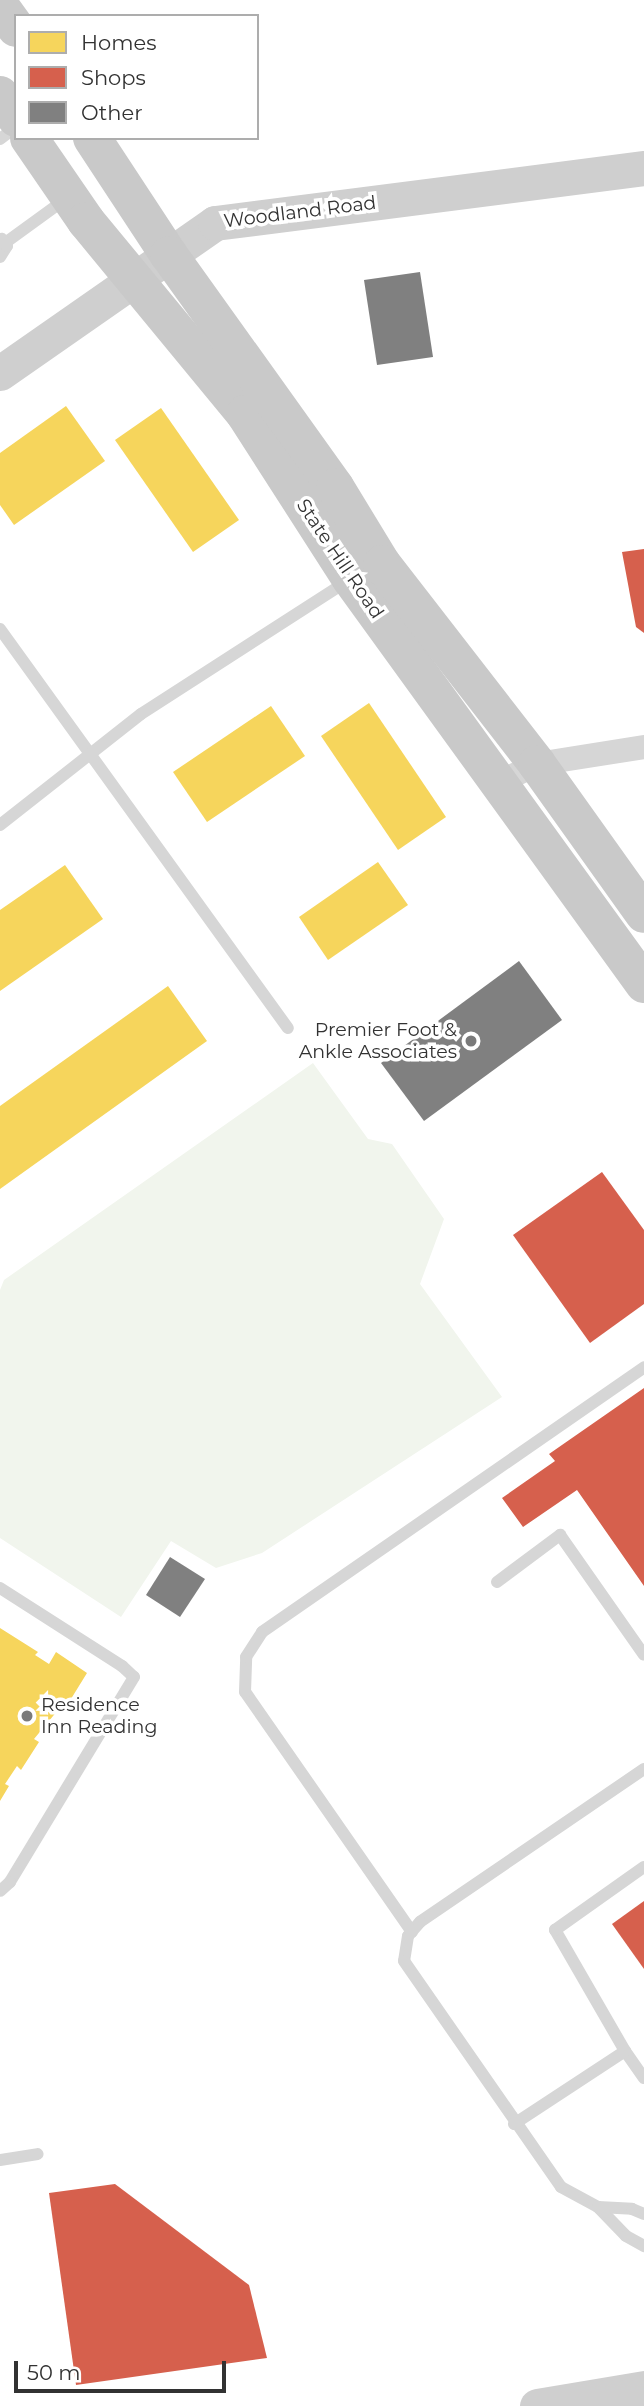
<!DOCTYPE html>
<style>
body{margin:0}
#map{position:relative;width:644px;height:2406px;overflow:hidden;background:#fff;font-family:Montserrat,sans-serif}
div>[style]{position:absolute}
.green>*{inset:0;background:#f1f5ed}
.homes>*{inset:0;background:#f6d55c}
.shops>*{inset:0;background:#d6604d}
.building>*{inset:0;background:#808080}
.lane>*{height:12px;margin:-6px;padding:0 6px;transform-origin:6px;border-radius:6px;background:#d6d6d6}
.street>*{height:24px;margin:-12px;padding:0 12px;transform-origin:12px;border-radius:12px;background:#d6d6d6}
.secondary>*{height:35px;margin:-17.5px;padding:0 17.5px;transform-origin:17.5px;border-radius:17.5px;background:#cfcfcf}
.primary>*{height:38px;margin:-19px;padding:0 19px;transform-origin:19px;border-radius:19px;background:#c9c9c9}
.dots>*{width:19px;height:19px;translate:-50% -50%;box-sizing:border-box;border:4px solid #fff;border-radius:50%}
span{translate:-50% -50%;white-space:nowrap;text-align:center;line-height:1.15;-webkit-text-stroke:7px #fff;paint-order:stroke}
.street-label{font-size:19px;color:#323232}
.poi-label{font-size:19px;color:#323232}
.right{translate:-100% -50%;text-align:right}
.left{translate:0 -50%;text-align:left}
.legend{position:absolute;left:14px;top:14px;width:245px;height:126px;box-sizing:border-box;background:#fff;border:2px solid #adadad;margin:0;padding:9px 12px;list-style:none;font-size:21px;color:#323232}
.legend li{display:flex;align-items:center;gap:14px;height:35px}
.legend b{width:35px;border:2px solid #adadad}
.scale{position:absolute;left:14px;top:2361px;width:212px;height:32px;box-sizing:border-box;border:4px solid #323232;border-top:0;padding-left:9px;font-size:21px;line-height:24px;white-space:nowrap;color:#323232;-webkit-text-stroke:5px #fff;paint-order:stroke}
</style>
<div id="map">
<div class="green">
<div style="clip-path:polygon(313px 1063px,368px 1139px,392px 1144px,444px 1219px,420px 1284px,502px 1397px,262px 1553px,216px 1568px,171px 1541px,121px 1617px,0 1538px,0 1290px,4px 1280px)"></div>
</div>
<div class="homes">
<div style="clip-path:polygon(66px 406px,105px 461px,14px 525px,0 505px,0 453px)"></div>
<div style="clip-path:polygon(161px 408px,239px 520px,193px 552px,115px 440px)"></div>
<div style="clip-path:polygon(369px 703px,446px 817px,398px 850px,321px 736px)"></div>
<div style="clip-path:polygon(271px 706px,305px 756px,207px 822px,173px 772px)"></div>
<div style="clip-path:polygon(378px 862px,408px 905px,328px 960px,299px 917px)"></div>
<div style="clip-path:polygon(65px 865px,103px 919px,0 991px,0 910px)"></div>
<div style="clip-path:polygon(168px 986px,207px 1041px,0 1189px,0 1106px)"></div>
<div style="clip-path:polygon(0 1628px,38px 1652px,35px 1655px,49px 1664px,56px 1652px,87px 1673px,66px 1707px,58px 1701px,55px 1707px,58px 1710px,34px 1739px,39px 1742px,21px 1770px,17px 1766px,5px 1784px,9px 1786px,0 1801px)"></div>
</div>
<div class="shops">
<div style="clip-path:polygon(644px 549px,644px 633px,636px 627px,622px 552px)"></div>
<div style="clip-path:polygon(602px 1172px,644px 1230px,644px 1304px,590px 1343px,513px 1235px)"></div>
<div style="clip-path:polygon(644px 1388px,644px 1586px,577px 1490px,523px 1527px,502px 1498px,555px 1461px,549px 1454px)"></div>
<div style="clip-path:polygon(644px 1901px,644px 1969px,612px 1924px)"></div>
<div style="clip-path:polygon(115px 2184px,249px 2285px,267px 2358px,76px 2385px,49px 2193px)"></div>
</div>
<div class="building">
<div style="clip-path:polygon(420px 272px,433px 357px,377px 365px,364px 280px)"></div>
<div style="clip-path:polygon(519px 961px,562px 1020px,424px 1121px,381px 1063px)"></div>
<div style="clip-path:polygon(170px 1557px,205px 1579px,180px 1617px,146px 1595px)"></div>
</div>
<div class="lane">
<div style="left:0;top:139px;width:20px;rotate:-37deg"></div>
<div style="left:5px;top:243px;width:77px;rotate:-36deg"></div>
<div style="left:0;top:257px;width:13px;rotate:-58deg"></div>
<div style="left:7px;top:246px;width:9px;rotate:-126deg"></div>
<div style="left:0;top:629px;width:492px;rotate:54.2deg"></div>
<div style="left:0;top:825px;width:179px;rotate:-38.2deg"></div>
<div style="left:141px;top:714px;width:247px;rotate:-32.8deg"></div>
<div style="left:497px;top:1582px;width:79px;rotate:-36.7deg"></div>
<div style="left:560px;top:1535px;width:146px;rotate:55deg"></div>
<div style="left:0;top:1588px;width:145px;rotate:32.6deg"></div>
<div style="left:122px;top:1666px;width:16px;rotate:43deg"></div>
<div style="left:134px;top:1677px;width:240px;rotate:121.2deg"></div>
<div style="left:10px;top:1882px;width:13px;rotate:138deg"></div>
<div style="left:644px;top:1769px;width:271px;rotate:145.7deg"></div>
<div style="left:420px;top:1922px;width:18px;rotate:131deg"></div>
<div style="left:408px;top:1936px;width:25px;rotate:99deg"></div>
<div style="left:404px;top:1961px;width:275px;rotate:55.2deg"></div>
<div style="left:561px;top:2187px;width:42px;rotate:28.4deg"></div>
<div style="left:598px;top:2207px;width:40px;rotate:46deg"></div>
<div style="left:626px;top:2236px;width:21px;rotate:29deg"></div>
<div style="left:412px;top:1932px;width:292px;rotate:-124.8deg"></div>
<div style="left:245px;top:1692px;width:35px;rotate:-88deg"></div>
<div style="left:246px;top:1657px;width:30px;rotate:-57deg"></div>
<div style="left:262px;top:1632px;width:465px;rotate:-34.7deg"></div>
<div style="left:625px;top:2051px;width:33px;rotate:55deg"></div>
<div style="left:514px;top:2124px;width:133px;rotate:-33.3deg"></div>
<div style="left:625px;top:2051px;width:140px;rotate:-120deg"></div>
<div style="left:555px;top:1930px;width:109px;rotate:-35.3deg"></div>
<div style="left:0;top:2160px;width:38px;rotate:-9deg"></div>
<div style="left:598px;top:2207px;width:34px;rotate:3deg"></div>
<div style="left:632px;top:2209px;width:13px;rotate:23deg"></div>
</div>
<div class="street">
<div style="left:498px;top:783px;width:43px;rotate:-26deg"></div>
<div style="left:537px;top:764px;width:108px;rotate:-9deg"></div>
</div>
<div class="secondary">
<div style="left:0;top:373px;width:262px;rotate:-34.9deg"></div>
<div style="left:215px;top:223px;width:433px;rotate:-7.3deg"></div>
<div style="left:537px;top:2406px;width:109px;rotate:-9.5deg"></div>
</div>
<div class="primary">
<div style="left:0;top:6px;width:27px;rotate:54deg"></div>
<div style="left:0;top:95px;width:28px;rotate:55deg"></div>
<div style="left:29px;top:138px;width:101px;rotate:55.5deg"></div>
<div style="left:86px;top:221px;width:250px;rotate:50.5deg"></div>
<div style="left:245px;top:414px;width:196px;rotate:57.3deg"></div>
<div style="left:351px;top:579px;width:500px;rotate:54.1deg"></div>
<div style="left:92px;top:138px;width:140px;rotate:56.7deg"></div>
<div style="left:169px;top:255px;width:285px;rotate:54.4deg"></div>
<div style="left:335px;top:487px;width:90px;rotate:58.6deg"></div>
<div style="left:382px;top:564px;width:253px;rotate:52.2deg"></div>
<div style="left:537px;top:764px;width:184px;rotate:54.5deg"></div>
</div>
<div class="dots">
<div style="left:471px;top:1041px;background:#7a7a7a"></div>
<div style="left:27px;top:1716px;background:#7a7a7a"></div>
</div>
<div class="street-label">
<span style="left:300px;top:212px;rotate:-7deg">Woodland Road</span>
<span style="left:340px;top:559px;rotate:56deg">State Hill Road</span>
</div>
<div class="poi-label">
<span class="right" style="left:457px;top:1041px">Premier Foot &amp;<br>Ankle Associates</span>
<span class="left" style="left:41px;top:1716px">Residence<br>Inn Reading</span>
</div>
<ul class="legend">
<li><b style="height:19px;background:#f6d55c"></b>Homes</li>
<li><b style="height:19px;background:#d6604d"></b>Shops</li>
<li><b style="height:19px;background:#808080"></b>Other</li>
</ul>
<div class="scale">50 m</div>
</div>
